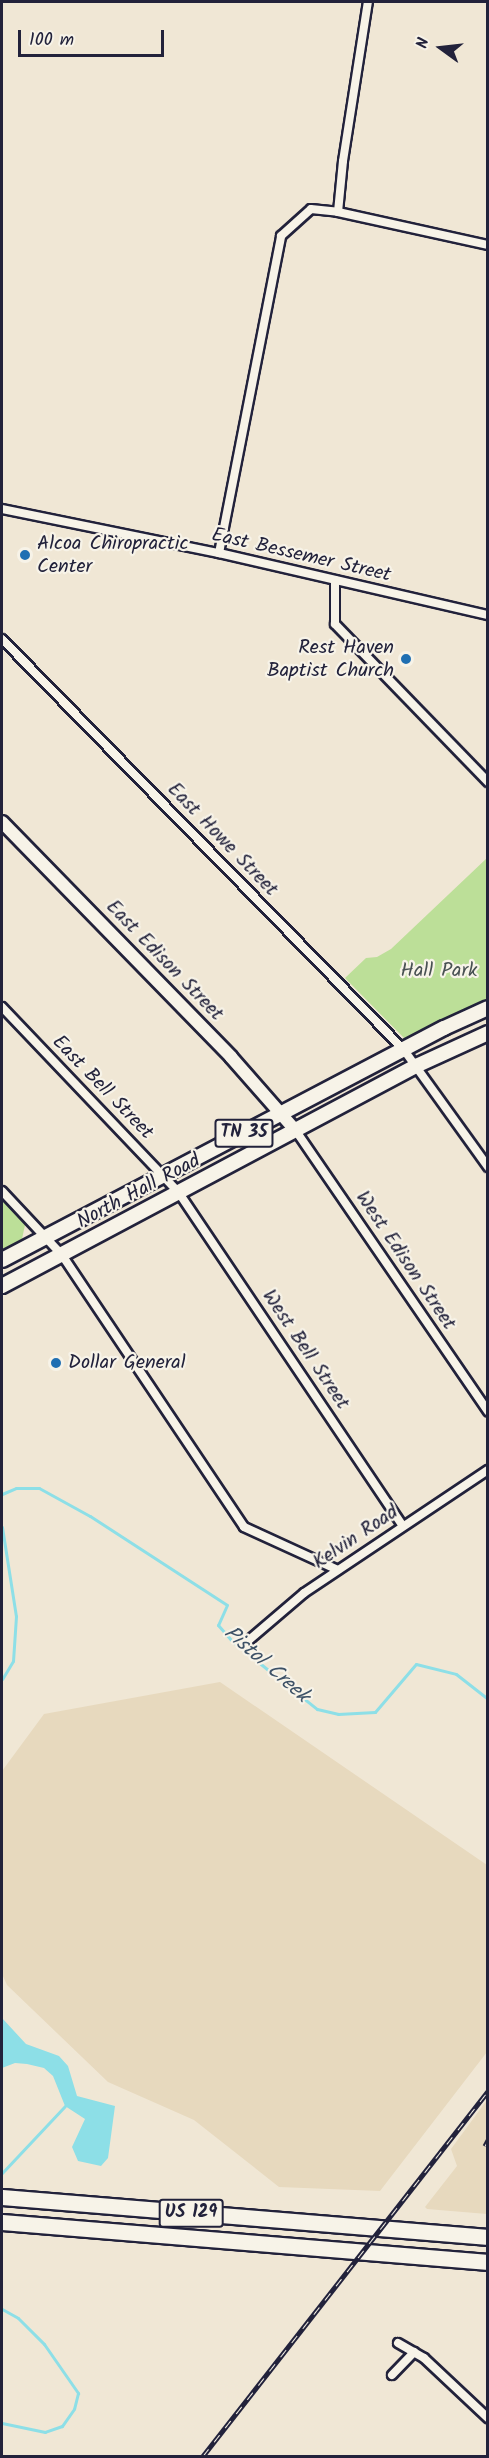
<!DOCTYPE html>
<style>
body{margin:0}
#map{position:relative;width:489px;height:2458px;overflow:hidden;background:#f0e7d5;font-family:Kalam,sans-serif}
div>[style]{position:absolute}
.built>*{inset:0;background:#e7d9be}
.green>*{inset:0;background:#bcdf98}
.water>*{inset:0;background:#8ddfe7}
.stream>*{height:3px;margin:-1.5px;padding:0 1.5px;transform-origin:1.5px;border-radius:1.5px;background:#8ddfe7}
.roads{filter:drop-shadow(2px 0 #22223b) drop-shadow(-2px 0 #22223b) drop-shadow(0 2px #22223b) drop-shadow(0 -2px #22223b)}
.street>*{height:8px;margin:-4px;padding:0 4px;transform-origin:4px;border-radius:4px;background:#f7f3e8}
.secondary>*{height:12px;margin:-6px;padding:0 6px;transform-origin:6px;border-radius:6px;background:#f7f3e8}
.primary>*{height:14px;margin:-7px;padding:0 7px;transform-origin:7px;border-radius:7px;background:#f7f3e8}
.highway>*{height:15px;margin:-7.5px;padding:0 7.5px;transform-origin:7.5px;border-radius:7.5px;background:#f7f3e8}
.rail>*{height:5px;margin-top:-2.5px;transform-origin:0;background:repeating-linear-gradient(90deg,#f7f3e8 0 9px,#22223b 0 18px);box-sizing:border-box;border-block:2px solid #22223b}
.dots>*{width:16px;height:16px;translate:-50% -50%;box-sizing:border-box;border:3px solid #f7f3e8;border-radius:50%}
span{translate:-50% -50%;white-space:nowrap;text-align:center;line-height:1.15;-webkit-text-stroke:4.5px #f7f3e8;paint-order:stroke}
.shield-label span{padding:2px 4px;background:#f7f3e8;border:2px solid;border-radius:4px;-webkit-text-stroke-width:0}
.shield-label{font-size:18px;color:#22223b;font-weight:700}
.poi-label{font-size:20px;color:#22223b}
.left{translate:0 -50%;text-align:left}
.right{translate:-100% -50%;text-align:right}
.street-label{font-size:20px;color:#22223b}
.park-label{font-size:20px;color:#485152}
.water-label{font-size:21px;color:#3d5166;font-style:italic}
.frame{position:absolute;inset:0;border:3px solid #22223b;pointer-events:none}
.north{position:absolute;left:411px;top:18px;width:60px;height:60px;-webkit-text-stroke:4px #f7f3e8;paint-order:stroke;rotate:285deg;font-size:16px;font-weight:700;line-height:24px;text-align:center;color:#22223b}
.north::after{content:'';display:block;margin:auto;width:21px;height:27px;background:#22223b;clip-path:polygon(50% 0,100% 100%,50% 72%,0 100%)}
.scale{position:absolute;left:18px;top:30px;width:146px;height:27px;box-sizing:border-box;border:3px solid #22223b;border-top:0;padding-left:8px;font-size:18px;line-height:21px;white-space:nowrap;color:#22223b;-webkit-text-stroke:4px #f7f3e8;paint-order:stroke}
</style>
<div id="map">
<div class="built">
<div style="clip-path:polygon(220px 1682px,487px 1865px,487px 2052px,380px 2191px,279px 2187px,194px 2120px,108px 2082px,7px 1985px,2px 1974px,2px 1771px,44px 1714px)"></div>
<div style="clip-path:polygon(487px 2100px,487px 2214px,427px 2209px,425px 2207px,457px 2166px,451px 2149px)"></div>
</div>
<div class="green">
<div style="clip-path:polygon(487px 858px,487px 1003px,405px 1039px,345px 978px,366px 958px,377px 957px,391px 949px)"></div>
<div style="clip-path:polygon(2px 1198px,25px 1225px,22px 1239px,2px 1250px)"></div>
</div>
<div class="water">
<div style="clip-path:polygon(2px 2018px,26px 2044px,59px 2056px,68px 2066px,77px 2096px,115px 2106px,108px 2158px,101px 2166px,78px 2161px,72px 2147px,85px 2119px,65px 2106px,53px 2076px,44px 2068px,27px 2064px,15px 2063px,2px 2068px)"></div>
</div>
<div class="stream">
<div style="left:2px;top:1494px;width:15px;rotate:-23deg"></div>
<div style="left:16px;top:1488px;width:23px"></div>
<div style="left:39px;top:1488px;width:58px;rotate:28.8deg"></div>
<div style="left:90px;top:1516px;width:163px;rotate:33deg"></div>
<div style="left:227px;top:1605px;width:22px;rotate:114deg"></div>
<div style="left:218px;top:1625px;width:21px;rotate:49deg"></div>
<div style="left:232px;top:1641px;width:109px;rotate:38.7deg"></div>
<div style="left:317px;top:1709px;width:22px;rotate:13deg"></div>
<div style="left:338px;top:1714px;width:37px;rotate:-3deg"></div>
<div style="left:375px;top:1712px;width:63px;rotate:-49.5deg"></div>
<div style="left:416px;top:1664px;width:41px;rotate:14deg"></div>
<div style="left:456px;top:1674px;width:41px;rotate:38deg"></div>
<div style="left:2px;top:1527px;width:90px;rotate:81.1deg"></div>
<div style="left:16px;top:1616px;width:45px;rotate:93.8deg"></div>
<div style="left:13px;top:1661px;width:21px;rotate:121deg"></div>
<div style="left:2px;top:2173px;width:92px;rotate:-46.8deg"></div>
<div style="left:2px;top:2309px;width:18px;rotate:29deg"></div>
<div style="left:18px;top:2318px;width:37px;rotate:45deg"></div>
<div style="left:44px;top:2344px;width:60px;rotate:55.2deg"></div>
<div style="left:78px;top:2393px;width:16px;rotate:104deg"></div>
<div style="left:74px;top:2409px;width:21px;rotate:125deg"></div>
<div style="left:62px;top:2426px;width:18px;rotate:161deg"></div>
<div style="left:45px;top:2432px;width:44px;rotate:-168.2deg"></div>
</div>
<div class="roads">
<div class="street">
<div style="left:338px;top:212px;width:51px;rotate:-84.4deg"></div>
<div style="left:343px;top:161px;width:161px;rotate:-81.1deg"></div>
<div style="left:2px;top:509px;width:221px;rotate:11.5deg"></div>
<div style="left:219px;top:553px;width:276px;rotate:13deg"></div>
<div style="left:219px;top:553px;width:323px;rotate:-78.9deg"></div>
<div style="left:281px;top:236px;width:40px;rotate:-42deg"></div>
<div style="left:311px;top:209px;width:27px;rotate:6deg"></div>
<div style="left:338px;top:212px;width:154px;rotate:12.4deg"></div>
<div style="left:335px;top:580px;width:44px;rotate:90deg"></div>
<div style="left:335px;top:624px;width:220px;rotate:45.9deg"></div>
<div style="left:2px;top:639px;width:575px;rotate:45.63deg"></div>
<div style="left:404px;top:1050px;width:144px;rotate:54.3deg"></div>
<div style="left:2px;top:1007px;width:257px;rotate:46.4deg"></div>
<div style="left:179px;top:1193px;width:401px;rotate:56.1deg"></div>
<div style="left:296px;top:1131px;width:340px;rotate:55.6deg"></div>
<div style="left:2px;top:1191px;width:88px;rotate:46.8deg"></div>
<div style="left:62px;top:1255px;width:327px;rotate:56.2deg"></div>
<div style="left:244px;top:1527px;width:103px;rotate:24.6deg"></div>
<div style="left:249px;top:1640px;width:72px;rotate:-40.5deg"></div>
<div style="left:304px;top:1593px;width:221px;rotate:-33.8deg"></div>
<div style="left:398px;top:2343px;width:30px;rotate:30deg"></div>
<div style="left:424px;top:2358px;width:88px;rotate:43.2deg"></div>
<div style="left:392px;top:2375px;width:32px;rotate:-46deg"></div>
</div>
<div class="secondary">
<div style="left:2px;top:822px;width:328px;rotate:45.7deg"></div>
<div style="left:231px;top:1057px;width:98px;rotate:48.7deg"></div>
</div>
<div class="primary">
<div style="left:2px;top:1260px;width:499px;rotate:-27.7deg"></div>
<div style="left:444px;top:1028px;width:48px;rotate:-24.4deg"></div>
<div style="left:2px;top:1286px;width:469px;rotate:-28deg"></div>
<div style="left:416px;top:1066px;width:79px;rotate:-24.6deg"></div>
</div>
<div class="highway">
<div style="left:2px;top:2197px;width:488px;rotate:4.7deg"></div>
<div style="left:2px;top:2222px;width:488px;rotate:4.7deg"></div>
</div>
</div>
<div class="rail">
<div style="left:485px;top:2146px;width:7px;rotate:-63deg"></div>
<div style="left:203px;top:2456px;width:463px;rotate:-52deg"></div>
</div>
<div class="dots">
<div style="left:25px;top:555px;background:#1f6fb2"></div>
<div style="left:406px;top:659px;background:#1f6fb2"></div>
<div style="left:56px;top:1363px;background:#1f6fb2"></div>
</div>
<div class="shield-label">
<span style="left:244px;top:1133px">TN 35</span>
<span style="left:191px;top:2213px">US 129</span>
</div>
<div class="poi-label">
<span class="left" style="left:37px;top:556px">Alcoa Chiropractic<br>Center</span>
<span class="right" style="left:394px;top:660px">Rest Haven<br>Baptist Church</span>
<span class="left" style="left:68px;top:1363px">Dollar General</span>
</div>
<div class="street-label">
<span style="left:301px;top:556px;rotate:13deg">East Bessemer Street</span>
<span style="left:222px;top:840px;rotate:46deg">East Howe Street</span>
<span style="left:164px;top:961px;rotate:46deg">East Edison Street</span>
<span style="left:102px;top:1088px;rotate:46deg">East Bell Street</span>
<span style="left:139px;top:1192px;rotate:-28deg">North Hall Road</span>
<span style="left:405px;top:1261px;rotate:56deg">West Edison Street</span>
<span style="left:305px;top:1350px;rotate:56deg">West Bell Street</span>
<span style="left:356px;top:1538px;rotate:-34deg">Kelvin Road</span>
</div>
<div class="park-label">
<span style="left:439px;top:971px">Hall Park</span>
</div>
<div class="water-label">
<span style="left:266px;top:1665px;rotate:41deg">Pistol Creek</span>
</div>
<div class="frame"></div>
<div class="north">N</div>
<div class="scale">100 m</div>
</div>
